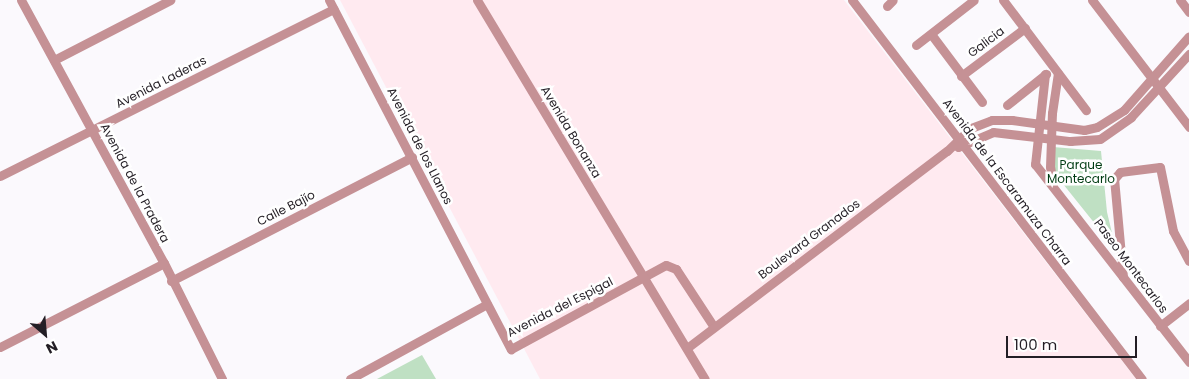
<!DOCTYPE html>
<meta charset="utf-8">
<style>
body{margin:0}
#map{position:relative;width:1189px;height:379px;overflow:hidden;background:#fbf9fd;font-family:Poppins,sans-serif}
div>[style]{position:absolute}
.industrial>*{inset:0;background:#ffeaf0}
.green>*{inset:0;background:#bfe0c3}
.minor>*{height:9px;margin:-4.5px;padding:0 4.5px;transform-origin:4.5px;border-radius:4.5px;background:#c59195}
span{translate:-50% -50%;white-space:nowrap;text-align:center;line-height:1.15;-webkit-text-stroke:5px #fff;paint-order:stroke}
.street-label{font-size:12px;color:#231e25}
.park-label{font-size:12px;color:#003c13}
.north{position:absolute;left:20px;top:309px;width:50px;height:50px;-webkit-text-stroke:4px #fff;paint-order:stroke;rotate:153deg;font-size:14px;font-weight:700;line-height:20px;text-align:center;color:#231e25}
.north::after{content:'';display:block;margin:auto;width:18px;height:22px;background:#231e25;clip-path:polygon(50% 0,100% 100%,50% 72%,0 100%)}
.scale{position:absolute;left:1006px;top:336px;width:131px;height:22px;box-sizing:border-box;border:2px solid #231e25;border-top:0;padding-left:6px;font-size:15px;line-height:18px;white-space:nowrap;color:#231e25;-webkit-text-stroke:4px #fff;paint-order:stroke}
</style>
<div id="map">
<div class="industrial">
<div style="clip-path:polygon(340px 0,844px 0,1136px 379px,540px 379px)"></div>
</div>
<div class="green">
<div style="clip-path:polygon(1053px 147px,1101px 151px,1107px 212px,1116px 250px,1051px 169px)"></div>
<div style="clip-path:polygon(422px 355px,436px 379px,377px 379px)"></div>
</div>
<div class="minor">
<div style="left:21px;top:0;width:299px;rotate:61.5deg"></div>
<div style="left:164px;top:263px;width:130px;rotate:63.4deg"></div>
<div style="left:329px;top:0;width:394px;rotate:62.5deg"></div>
<div style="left:511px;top:349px;width:176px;rotate:-28.5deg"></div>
<div style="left:666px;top:265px;width:11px;rotate:22deg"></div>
<div style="left:676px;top:269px;width:69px;rotate:56.8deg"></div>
<div style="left:477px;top:0;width:442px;rotate:59deg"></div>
<div style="left:852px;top:0;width:477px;rotate:52.6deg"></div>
<div style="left:1003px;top:0;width:138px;rotate:53deg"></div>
<div style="left:1092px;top:0;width:160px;rotate:52.6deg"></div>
<div style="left:1180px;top:0;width:15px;rotate:53deg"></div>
<div style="left:887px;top:6px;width:8px;rotate:-45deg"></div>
<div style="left:931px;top:34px;width:85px;rotate:53.1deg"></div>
<div style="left:916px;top:45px;width:73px;rotate:-37.8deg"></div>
<div style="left:54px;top:60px;width:131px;rotate:-27.3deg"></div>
<div style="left:1045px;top:74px;width:91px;rotate:96.3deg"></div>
<div style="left:1035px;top:164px;width:251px;rotate:52.1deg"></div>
<div style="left:961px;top:76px;width:80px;rotate:-36.9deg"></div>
<div style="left:1007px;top:105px;width:50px;rotate:-38.5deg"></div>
<div style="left:958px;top:147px;width:38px;rotate:-23deg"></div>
<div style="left:993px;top:132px;width:78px;rotate:6.7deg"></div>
<div style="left:1070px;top:141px;width:30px;rotate:-4deg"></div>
<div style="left:1100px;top:139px;width:38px;rotate:-35deg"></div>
<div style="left:1131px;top:117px;width:86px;rotate:-47.4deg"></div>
<div style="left:0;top:176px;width:373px;rotate:-26.6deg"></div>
<div style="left:1053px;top:185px;width:18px;rotate:-99deg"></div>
<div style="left:1050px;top:167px;width:54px;rotate:-87.9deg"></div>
<div style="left:1052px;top:113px;width:40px;rotate:-81.5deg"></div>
<div style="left:1123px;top:277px;width:98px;rotate:-95.2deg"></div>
<div style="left:1114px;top:179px;width:9px;rotate:-49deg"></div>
<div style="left:1120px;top:172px;width:40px;rotate:-7.1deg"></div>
<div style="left:1160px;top:167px;width:65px;rotate:78.5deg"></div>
<div style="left:1173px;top:231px;width:34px;rotate:62deg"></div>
<div style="left:171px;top:281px;width:271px;rotate:-27.2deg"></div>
<div style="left:1160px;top:326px;width:37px;rotate:-38deg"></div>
<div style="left:0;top:347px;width:184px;rotate:-27.1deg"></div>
<div style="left:687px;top:348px;width:326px;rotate:-37.2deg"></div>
<div style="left:947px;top:151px;width:33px;rotate:-44deg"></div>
<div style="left:971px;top:128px;width:22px;rotate:-21deg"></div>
<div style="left:992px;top:120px;width:20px"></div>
<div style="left:1012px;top:120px;width:73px;rotate:7.9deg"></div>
<div style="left:1084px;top:130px;width:13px;rotate:-13deg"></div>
<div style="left:1097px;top:127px;width:32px;rotate:-32deg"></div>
<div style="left:1124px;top:110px;width:98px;rotate:-48.7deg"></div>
<div style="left:350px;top:379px;width:156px;rotate:-28.7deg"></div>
</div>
<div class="street-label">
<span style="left:986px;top:42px;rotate:-37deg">Galicia</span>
<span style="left:161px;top:82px;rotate:-27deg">Avenida Laderas</span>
<span style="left:571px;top:132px;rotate:59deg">Avenida Bonanza</span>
<span style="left:420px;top:146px;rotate:63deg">Avenida de los Llanos</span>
<span style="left:1007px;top:182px;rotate:53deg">Avenida de la Escaramuza Charra</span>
<span style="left:135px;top:183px;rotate:62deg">Avenida de la Pradera</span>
<span style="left:286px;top:208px;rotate:-27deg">Calle Bajío</span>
<span style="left:809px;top:239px;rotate:-37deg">Boulevard Granados</span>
<span style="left:1131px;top:266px;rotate:53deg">Paseo Montecarlos</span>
<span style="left:560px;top:307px;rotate:-27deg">Avenida del Espigal</span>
</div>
<div class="park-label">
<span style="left:1081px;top:172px">Parque<br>Montecarlo</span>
</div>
<div class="north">N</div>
<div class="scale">100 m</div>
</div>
